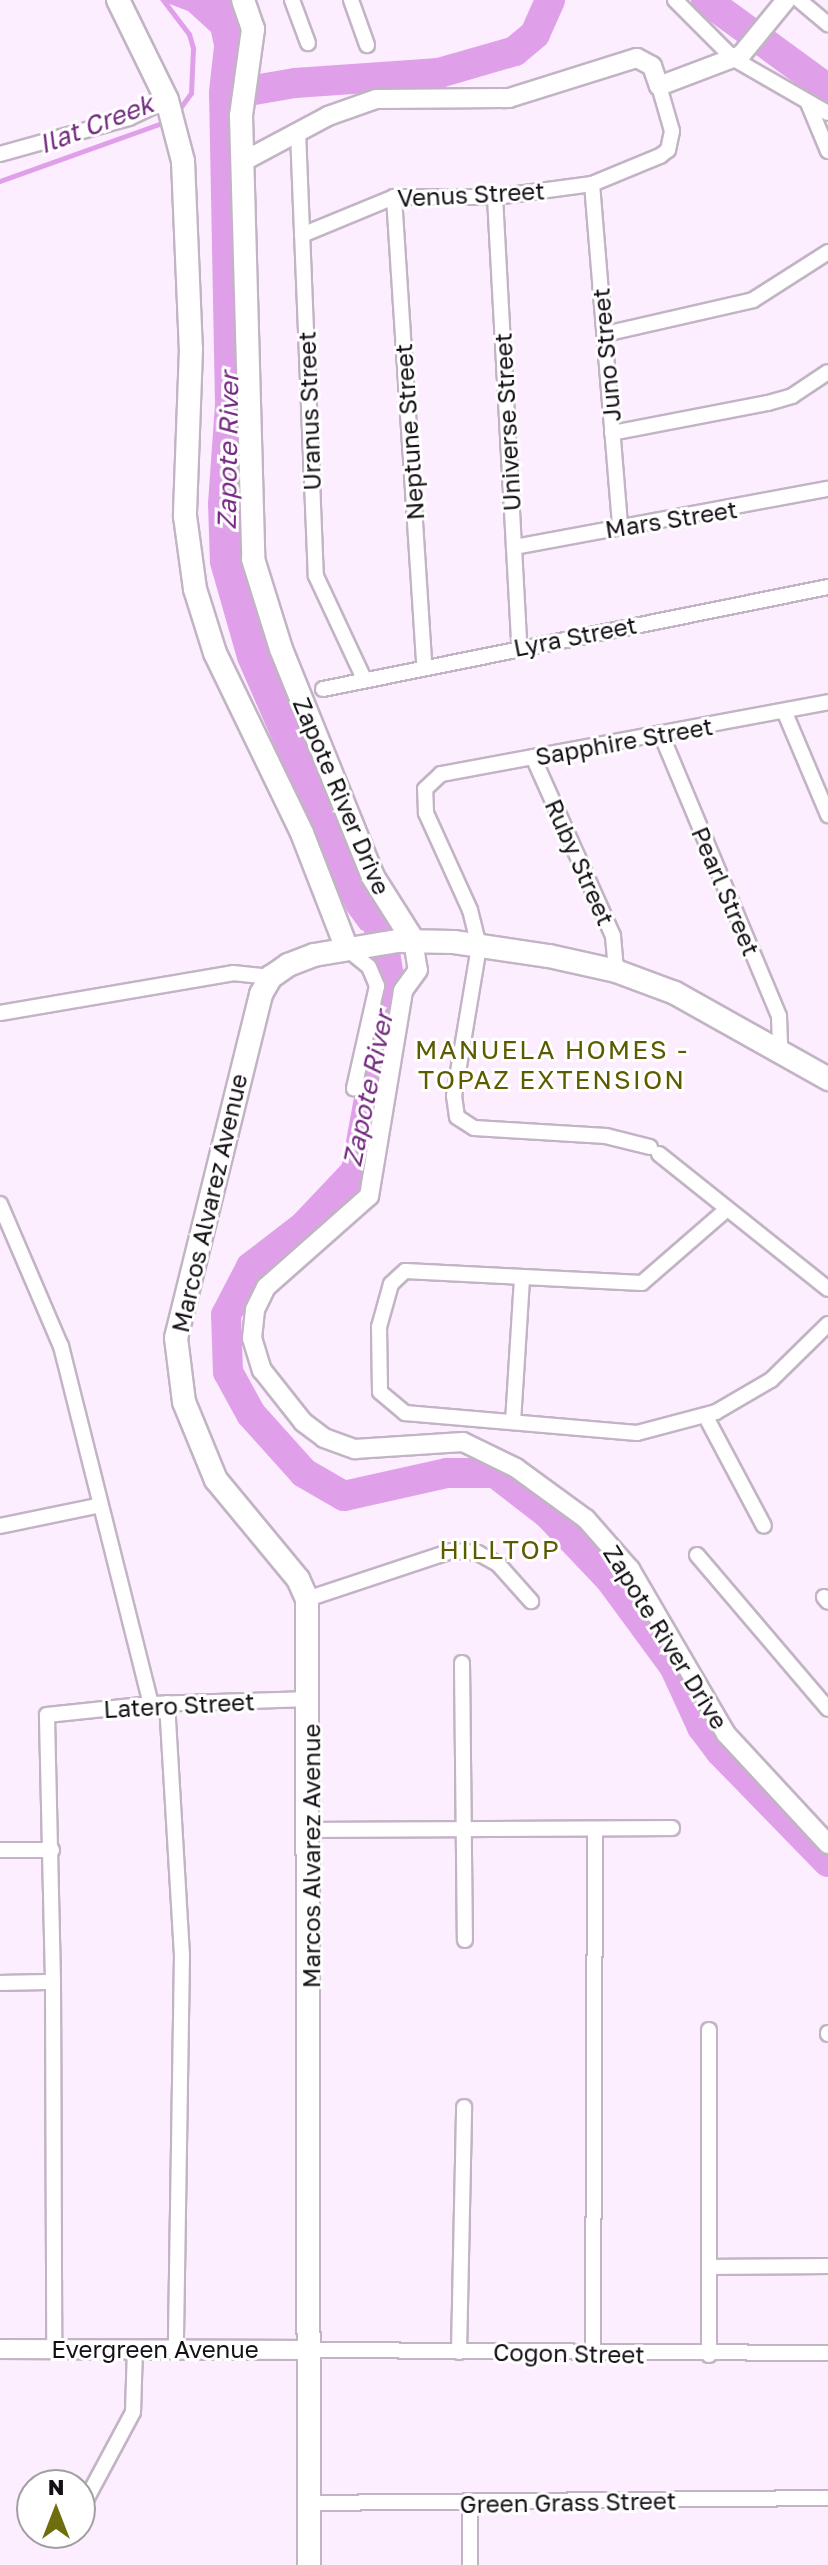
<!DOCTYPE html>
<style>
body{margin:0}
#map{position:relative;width:828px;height:2565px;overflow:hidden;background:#fceefe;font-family:"Golos Text",sans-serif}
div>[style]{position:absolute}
.water>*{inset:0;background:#dfa0e9}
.stream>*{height:5px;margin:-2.5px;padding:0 2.5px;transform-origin:2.5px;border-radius:2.5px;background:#dfa0e9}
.river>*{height:30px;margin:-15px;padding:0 15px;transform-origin:15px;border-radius:15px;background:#dfa0e9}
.roads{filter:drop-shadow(2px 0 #c2b4c4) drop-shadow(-2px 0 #c2b4c4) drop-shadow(0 2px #c2b4c4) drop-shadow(0 -2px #c2b4c4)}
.minor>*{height:14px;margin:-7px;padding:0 7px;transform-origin:7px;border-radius:7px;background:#fff}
.tertiary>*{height:18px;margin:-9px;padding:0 9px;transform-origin:9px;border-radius:9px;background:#fff}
.secondary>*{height:22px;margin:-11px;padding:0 11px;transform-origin:11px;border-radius:11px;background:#fff}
span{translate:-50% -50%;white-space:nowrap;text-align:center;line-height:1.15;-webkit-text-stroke:6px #fff;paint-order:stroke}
.street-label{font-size:24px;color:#141015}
.water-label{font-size:26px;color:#742a80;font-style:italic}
.neighbourhood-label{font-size:26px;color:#5d5b00;letter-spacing:2px}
.north{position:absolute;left:16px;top:2469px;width:80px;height:80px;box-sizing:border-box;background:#fff;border:2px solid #a19fa1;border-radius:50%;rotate:0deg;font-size:22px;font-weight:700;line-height:32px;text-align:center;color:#141015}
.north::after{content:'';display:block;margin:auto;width:28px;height:36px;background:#6f6e0f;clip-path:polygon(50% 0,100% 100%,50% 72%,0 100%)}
</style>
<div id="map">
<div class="water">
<div style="clip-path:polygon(159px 0,230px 0,246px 12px,241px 544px,289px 684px,369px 884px,391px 922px,390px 927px,373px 932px,361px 930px,347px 911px,238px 662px,210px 564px,208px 503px,215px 404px,209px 91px,214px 46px,211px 32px,188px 11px)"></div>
</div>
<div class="stream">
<div style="left:163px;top:0;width:43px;rotate:52.6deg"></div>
<div style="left:189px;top:34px;width:15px;rotate:74deg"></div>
<div style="left:193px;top:48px;width:45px;rotate:92.5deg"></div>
<div style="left:191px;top:93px;width:26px;rotate:126deg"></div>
<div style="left:0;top:181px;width:175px;rotate:-19.7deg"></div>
</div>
<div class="river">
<div style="left:706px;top:0;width:151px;rotate:36.1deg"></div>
<div style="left:224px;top:95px;width:72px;rotate:-9.6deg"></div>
<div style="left:295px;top:83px;width:144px;rotate:-4deg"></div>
<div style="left:439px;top:73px;width:79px;rotate:-16.1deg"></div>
<div style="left:515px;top:51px;width:26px;rotate:-40deg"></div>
<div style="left:535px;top:34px;width:37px;rotate:-66deg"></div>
<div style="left:361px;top:894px;width:45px;rotate:62.3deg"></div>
<div style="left:382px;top:934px;width:50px;rotate:80.7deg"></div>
<div style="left:390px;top:983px;width:191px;rotate:100.3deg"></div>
<div style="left:356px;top:1171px;width:76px;rotate:133.4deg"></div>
<div style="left:304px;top:1226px;width:67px;rotate:142.3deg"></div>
<div style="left:251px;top:1267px;width:54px;rotate:117.5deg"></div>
<div style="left:226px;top:1315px;width:57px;rotate:88deg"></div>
<div style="left:228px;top:1372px;width:48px;rotate:61.3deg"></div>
<div style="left:251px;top:1414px;width:79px;rotate:48.1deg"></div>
<div style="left:304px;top:1473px;width:46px;rotate:29.9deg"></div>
<div style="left:344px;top:1496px;width:106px;rotate:-12.6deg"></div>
<div style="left:447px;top:1473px;width:48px"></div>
<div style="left:495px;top:1473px;width:67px;rotate:37.7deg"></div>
<div style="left:548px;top:1514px;width:90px;rotate:46.4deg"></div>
<div style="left:610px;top:1579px;width:108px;rotate:53.7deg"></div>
<div style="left:674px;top:1666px;width:67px;rotate:65.3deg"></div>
<div style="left:702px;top:1727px;width:30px;rotate:53deg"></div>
<div style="left:720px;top:1751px;width:155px;rotate:45.8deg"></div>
</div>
<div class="roads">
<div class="minor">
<div style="left:292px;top:0;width:46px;rotate:69.6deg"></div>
<div style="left:351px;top:0;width:48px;rotate:70.4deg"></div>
<div style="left:675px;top:0;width:83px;rotate:45deg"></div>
<div style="left:734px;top:59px;width:108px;rotate:29.9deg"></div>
<div style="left:799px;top:0;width:38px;rotate:40deg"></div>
<div style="left:808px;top:103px;width:52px;rotate:67.4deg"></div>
<div style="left:298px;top:132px;width:444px;rotate:87.7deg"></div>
<div style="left:316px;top:576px;width:114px;rotate:65deg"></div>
<div style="left:0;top:154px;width:134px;rotate:-15.6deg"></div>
<div style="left:129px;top:118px;width:42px;rotate:-25.3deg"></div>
<div style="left:592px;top:184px;width:344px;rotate:85.3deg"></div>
<div style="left:394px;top:197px;width:471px;rotate:86.3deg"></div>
<div style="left:495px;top:197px;width:450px;rotate:86.9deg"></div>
<div style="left:302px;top:235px;width:100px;rotate:-22.4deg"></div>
<div style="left:394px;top:197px;width:101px"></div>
<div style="left:495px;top:197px;width:98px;rotate:-7.6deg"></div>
<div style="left:592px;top:184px;width:74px;rotate:-22.4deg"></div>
<div style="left:660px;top:156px;width:10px;rotate:-37deg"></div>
<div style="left:668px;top:150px;width:19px;rotate:-78deg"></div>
<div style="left:672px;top:131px;width:47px;rotate:-106.1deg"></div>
<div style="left:605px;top:334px;width:152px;rotate:-12.9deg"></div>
<div style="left:753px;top:300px;width:89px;rotate:-32.6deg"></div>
<div style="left:612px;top:433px;width:159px;rotate:-10.9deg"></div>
<div style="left:768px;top:403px;width:25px;rotate:-16deg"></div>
<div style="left:792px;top:396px;width:43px;rotate:-33.7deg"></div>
<div style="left:514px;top:547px;width:319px;rotate:-10.5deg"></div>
<div style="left:323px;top:689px;width:515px;rotate:-11.42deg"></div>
<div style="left:785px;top:713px;width:111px;rotate:67.1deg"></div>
<div style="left:661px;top:734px;width:306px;rotate:67.3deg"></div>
<div style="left:779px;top:1016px;width:34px;rotate:88deg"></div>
<div style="left:533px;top:757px;width:196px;rotate:65.9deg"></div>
<div style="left:613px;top:936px;width:35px;rotate:85deg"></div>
<div style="left:347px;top:949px;width:28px;rotate:39deg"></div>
<div style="left:369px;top:967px;width:21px;rotate:67deg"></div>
<div style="left:377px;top:986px;width:105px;rotate:102.7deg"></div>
<div style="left:0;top:1013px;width:236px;rotate:-9.7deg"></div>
<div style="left:233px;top:973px;width:38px;rotate:6deg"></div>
<div style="left:650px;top:1147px;width:45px;rotate:-166deg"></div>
<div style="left:606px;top:1136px;width:132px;rotate:-176.5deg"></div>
<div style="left:474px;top:1128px;width:20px;rotate:-147deg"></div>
<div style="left:457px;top:1117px;width:21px;rotate:-98deg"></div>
<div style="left:454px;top:1096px;width:152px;rotate:-80.5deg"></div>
<div style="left:479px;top:946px;width:37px;rotate:-104deg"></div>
<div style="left:470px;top:910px;width:107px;rotate:-114.4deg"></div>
<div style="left:426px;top:813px;width:24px;rotate:-92deg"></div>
<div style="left:425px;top:789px;width:22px;rotate:-43deg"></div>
<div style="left:441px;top:774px;width:394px;rotate:-10.5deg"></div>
<div style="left:659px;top:1154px;width:216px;rotate:38.6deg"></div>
<div style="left:0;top:1204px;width:155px;rotate:66.8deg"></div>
<div style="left:61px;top:1346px;width:369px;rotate:75.9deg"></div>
<div style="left:726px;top:1210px;width:111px;rotate:139deg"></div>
<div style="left:642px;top:1283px;width:237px;rotate:-177.1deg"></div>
<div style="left:405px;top:1271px;width:19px;rotate:137deg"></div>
<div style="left:391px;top:1284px;width:45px;rotate:105.6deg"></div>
<div style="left:379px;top:1327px;width:65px;rotate:89.1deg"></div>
<div style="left:380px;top:1392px;width:33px;rotate:40deg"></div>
<div style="left:405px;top:1413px;width:233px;rotate:4.9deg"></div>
<div style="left:637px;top:1433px;width:82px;rotate:-14.9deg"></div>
<div style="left:716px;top:1412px;width:64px;rotate:-30.2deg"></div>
<div style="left:771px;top:1380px;width:80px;rotate:-44.5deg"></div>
<div style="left:706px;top:1417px;width:123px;rotate:62deg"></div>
<div style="left:513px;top:1422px;width:145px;rotate:-86.4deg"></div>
<div style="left:0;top:1526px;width:99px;rotate:-11.7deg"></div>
<div style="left:697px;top:1555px;width:202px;rotate:49.6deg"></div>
<div style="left:824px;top:1597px;width:6px;rotate:51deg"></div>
<div style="left:307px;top:1599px;width:152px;rotate:-18.4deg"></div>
<div style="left:451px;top:1551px;width:27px;rotate:4deg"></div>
<div style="left:478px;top:1553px;width:23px;rotate:29deg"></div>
<div style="left:498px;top:1564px;width:50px;rotate:48.3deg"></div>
<div style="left:462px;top:1663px;width:277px;rotate:89.4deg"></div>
<div style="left:167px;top:1703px;width:252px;rotate:86.6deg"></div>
<div style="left:182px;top:1955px;width:394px;rotate:90.9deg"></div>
<div style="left:311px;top:1830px;width:361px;rotate:-0.3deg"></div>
<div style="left:0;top:1850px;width:52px"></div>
<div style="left:53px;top:1982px;width:367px;rotate:89.8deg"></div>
<div style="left:0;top:1983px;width:53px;rotate:-1.1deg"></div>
<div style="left:53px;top:1982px;width:267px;rotate:-91.3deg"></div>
<div style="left:47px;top:1715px;width:105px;rotate:-6deg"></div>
<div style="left:151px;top:1704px;width:160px;rotate:-1.8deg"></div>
<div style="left:709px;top:2030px;width:325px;rotate:90deg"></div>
<div style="left:828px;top:2033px;width:1px;rotate:90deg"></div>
<div style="left:709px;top:2267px;width:119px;rotate:-0.5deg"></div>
<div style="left:311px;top:2350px;width:517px;rotate:0.33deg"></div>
<div style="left:459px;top:2352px;width:245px;rotate:-88.8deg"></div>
<div style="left:593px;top:2353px;width:524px;rotate:-89.78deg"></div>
<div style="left:308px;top:2503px;width:520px;rotate:-0.55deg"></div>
<div style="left:80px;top:2511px;width:112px;rotate:-61.8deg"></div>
<div style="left:133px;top:2412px;width:63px;rotate:-88.2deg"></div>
<div style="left:470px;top:2565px;width:61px;rotate:-90deg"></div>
</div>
<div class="tertiary">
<div style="left:242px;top:162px;width:98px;rotate:-28.1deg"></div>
<div style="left:328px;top:116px;width:51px;rotate:-19.5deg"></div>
<div style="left:376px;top:99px;width:133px;rotate:-0.4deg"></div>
<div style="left:509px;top:98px;width:134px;rotate:-17.4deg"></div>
<div style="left:637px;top:58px;width:17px;rotate:28deg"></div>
<div style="left:652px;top:66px;width:21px;rotate:71deg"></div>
<div style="left:659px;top:86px;width:88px;rotate:-20.7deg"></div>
<div style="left:741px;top:55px;width:71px;rotate:-50.7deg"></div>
<div style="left:413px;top:940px;width:30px;rotate:81deg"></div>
<div style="left:418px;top:970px;width:26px;rotate:126deg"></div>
<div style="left:403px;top:991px;width:208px;rotate:99.4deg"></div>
<div style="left:369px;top:1196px;width:137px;rotate:138.5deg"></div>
<div style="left:266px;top:1287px;width:25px;rotate:116deg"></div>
<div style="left:255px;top:1310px;width:28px;rotate:96deg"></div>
<div style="left:252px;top:1338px;width:34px;rotate:73deg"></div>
<div style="left:262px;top:1370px;width:66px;rotate:51.7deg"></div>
<div style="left:303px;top:1422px;width:26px;rotate:37deg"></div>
<div style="left:324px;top:1438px;width:33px;rotate:20deg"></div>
<div style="left:355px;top:1449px;width:108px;rotate:-3.7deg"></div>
<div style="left:463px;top:1442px;width:59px;rotate:26.1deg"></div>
<div style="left:516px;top:1468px;width:87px;rotate:36.1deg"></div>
<div style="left:586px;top:1519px;width:67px;rotate:48.7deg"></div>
<div style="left:630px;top:1569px;width:191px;rotate:59.8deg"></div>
<div style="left:726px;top:1734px;width:150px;rotate:47.2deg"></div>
<div style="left:0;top:2349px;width:311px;rotate:0.2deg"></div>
</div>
<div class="secondary">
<div style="left:118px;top:0;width:111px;rotate:63.9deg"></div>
<div style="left:167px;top:100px;width:63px;rotate:75.3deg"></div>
<div style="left:183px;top:161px;width:188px;rotate:87.6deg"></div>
<div style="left:191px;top:349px;width:167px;rotate:92.1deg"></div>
<div style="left:185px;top:516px;width:74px;rotate:82.2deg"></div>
<div style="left:195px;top:589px;width:67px;rotate:72.6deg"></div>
<div style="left:215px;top:653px;width:200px;rotate:64.2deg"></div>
<div style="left:302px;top:833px;width:124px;rotate:68.8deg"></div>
<div style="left:243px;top:0;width:31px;rotate:71deg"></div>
<div style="left:253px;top:29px;width:88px;rotate:97.9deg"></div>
<div style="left:241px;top:116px;width:443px;rotate:88.4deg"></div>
<div style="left:253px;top:559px;width:94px;rotate:72.7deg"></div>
<div style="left:281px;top:649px;width:246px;rotate:68deg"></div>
<div style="left:373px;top:877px;width:75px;rotate:57.6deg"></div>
<div style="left:309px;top:2565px;width:966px;rotate:-90.12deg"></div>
<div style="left:307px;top:1599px;width:22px;rotate:-114deg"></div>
<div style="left:298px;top:1579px;width:129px;rotate:-129.6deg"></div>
<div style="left:216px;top:1480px;width:84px;rotate:-112.3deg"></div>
<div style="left:184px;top:1402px;width:64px;rotate:-97.1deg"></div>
<div style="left:176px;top:1338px;width:354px;rotate:-76.1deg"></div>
<div style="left:261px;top:994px;width:20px;rotate:-60deg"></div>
<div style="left:271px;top:977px;width:21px;rotate:-35deg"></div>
<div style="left:288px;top:965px;width:28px;rotate:-21deg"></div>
<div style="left:314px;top:955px;width:85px;rotate:-9.5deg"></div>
<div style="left:398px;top:941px;width:56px;rotate:1deg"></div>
<div style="left:454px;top:942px;width:96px;rotate:8.4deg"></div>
<div style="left:549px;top:956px;width:69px;rotate:12.6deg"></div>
<div style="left:616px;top:971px;width:63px;rotate:20.4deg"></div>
<div style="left:675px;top:993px;width:176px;rotate:29.3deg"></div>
</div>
</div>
<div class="street-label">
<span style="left:471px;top:194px;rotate:-3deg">Venus Street</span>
<span style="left:606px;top:355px;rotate:-95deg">Juno Street</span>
<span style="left:309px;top:411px;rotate:-92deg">Uranus Street</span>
<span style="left:507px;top:422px;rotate:-93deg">Universe Street</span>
<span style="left:409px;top:432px;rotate:-94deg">Neptune Street</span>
<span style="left:671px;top:519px;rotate:-9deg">Mars Street</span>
<span style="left:575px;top:636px;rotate:-11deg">Lyra Street</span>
<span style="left:624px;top:741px;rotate:-10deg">Sapphire Street</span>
<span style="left:342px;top:796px;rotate:67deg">Zapote River Drive</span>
<span style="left:580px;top:862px;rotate:66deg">Ruby Street</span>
<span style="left:726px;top:891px;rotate:67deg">Pearl Street</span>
<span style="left:209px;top:1203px;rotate:-77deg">Marcos Alvarez Avenue</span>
<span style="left:666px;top:1637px;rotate:58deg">Zapote River Drive</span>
<span style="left:179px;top:1705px;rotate:-3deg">Latero Street</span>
<span style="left:311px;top:1856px;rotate:-90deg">Marcos Alvarez Avenue</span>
<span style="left:155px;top:2349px">Evergreen Avenue</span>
<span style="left:569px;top:2353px;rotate:1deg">Cogon Street</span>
<span style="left:568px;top:2502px;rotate:-1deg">Green Grass Street</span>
</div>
<div class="water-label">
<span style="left:96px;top:124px;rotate:-21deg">Ilat Creek</span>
<span style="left:228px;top:451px;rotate:-89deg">Zapote River</span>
<span style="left:368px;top:1089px;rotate:-78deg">Zapote River</span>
</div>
<div class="neighbourhood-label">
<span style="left:552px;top:1065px">MANUELA HOMES -<br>TOPAZ EXTENSION</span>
<span style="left:500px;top:1550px">HILLTOP</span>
</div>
<div class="north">N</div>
</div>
